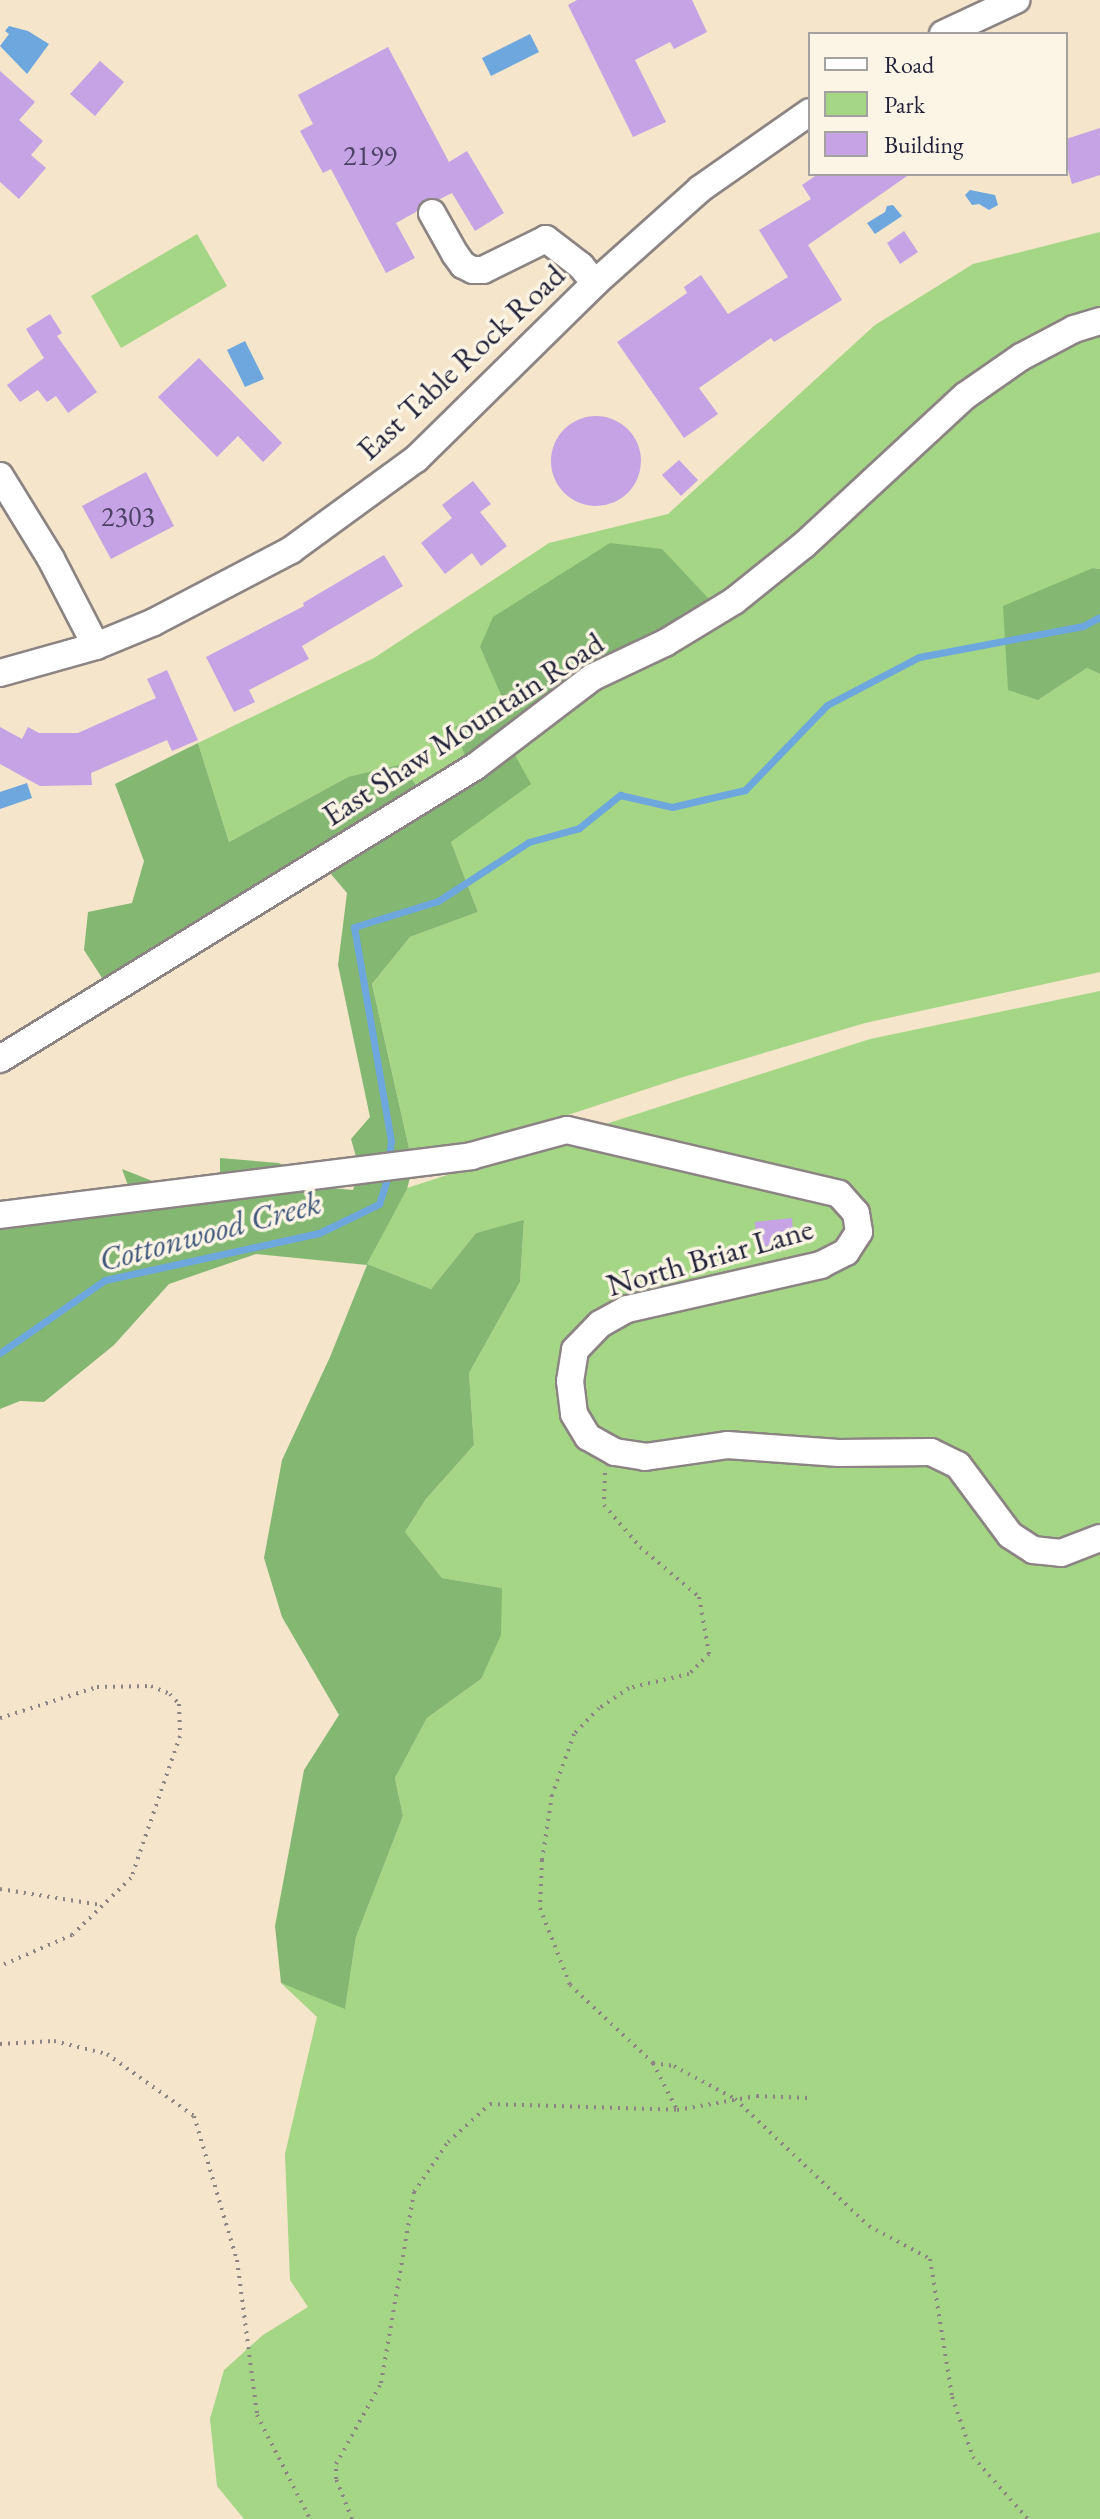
<!DOCTYPE html>
<style>
body{margin:0}
#map{position:relative;width:1100px;height:2519px;overflow:hidden;background:#f5e5cb;font-family:"EB Garamond",serif}
div>[style]{position:absolute}
.green>*{inset:0;background:#a4d685}
.forest>*{inset:0;background:#83b772}
.water>*{inset:0;background:#6da7dd}
.stream>*{height:7px;margin:-3.5px;padding:0 3.5px;transform-origin:3.5px;border-radius:3.5px;background:#6da7dd}
.building>*{inset:0;background:#c5a3e4}
.round{border-radius:50%}
.path>*{height:4px;margin-top:-2px;transform-origin:0;background:repeating-linear-gradient(90deg,#8c8483 0 2px,transparent 0 8px)}
.roads{filter:drop-shadow(2px 0 #8c8483) drop-shadow(-2px 0 #8c8483) drop-shadow(0 2px #8c8483) drop-shadow(0 -2px #8c8483)}
.minor>*{height:26px;margin:-13px;padding:0 13px;transform-origin:13px;border-radius:13px;background:#fff}
span{translate:-50% -50%;white-space:nowrap;text-align:center;line-height:1.15;-webkit-text-stroke:7px #fcf5e5;paint-order:stroke}
.number-label{font-size:28px;color:#4b4265}
.number-label span{-webkit-text-stroke-width:0}
.street-label{font-size:32px;color:#22223b}
.water-label{font-size:34px;color:#40577c;font-style:italic}
.legend{position:absolute;left:808px;top:32px;width:260px;height:144px;box-sizing:border-box;background:#fcf5e5;border:2px solid #a5a1a1;margin:0;padding:10px 14px;list-style:none;font-size:24px;color:#22223b}
.legend li{display:flex;align-items:center;gap:16px;height:40px}
.legend b{width:40px;border:2px solid #a5a1a1}
</style>
<div id="map">
<div class="green">
<div style="clip-path:polygon(1100px 232px,1100px 569px,1093px 568px,1038px 700px,1087px 668px,1100px 674px,1100px 972px,865px 1023px,680px 1078px,413px 1166px,372px 984px,410px 937px,478px 912px,451px 842px,501px 730px,589px 668px,710px 600px,480px 647px,503px 697px,456px 727px,465px 757px,415px 787px,348px 777px,229px 842px,198px 743px,374px 658px,549px 543px,668px 514px,875px 325px,973px 264px)"></div>
<div style="clip-path:polygon(197px 234px,227px 286px,121px 348px,91px 296px)"></div>
<div style="clip-path:polygon(1100px 991px,1100px 2519px,244px 2519px,217px 2486px,210px 2419px,224px 2370px,263px 2335px,308px 2307px,290px 2280px,285px 2154px,317px 2017px,281px 1983px,345px 2008px,356px 1937px,403px 1816px,395px 1778px,427px 1718px,481px 1679px,502px 1588px,442px 1578px,405px 1532px,426px 1499px,474px 1445px,469px 1373px,520px 1282px,524px 1221px,476px 1233px,431px 1289px,367px 1264px,407px 1188px,870px 1039px)"></div>
</div>
<div class="forest">
<div style="clip-path:polygon(610px 543px,662px 549px,710px 600px,589px 668px,501px 730px,531px 784px,451px 842px,478px 912px,410px 937px,372px 984px,413px 1166px,407px 1189px,367px 1264px,431px 1289px,476px 1233px,524px 1220px,520px 1282px,469px 1373px,474px 1445px,426px 1499px,405px 1532px,442px 1578px,502px 1588px,501px 1635px,481px 1679px,427px 1718px,395px 1778px,403px 1816px,356px 1937px,345px 2009px,281px 1983px,275px 1926px,304px 1770px,339px 1715px,282px 1617px,264px 1558px,282px 1460px,330px 1357px,367px 1265px,256px 1254px,169px 1284px,114px 1345px,44px 1402px,20px 1401px,0 1409px,0 1227px,138px 1213px,122px 1169px,203px 1201px,220px 1198px,220px 1158px,279px 1163px,322px 1187px,353px 1190px,359px 1167px,351px 1139px,370px 1117px,338px 965px,347px 893px,314px 854px,104px 981px,84px 950px,88px 912px,132px 903px,144px 861px,115px 784px,198px 743px,229px 842px,348px 777px,403px 764px,416px 786px,465px 757px,455px 727px,502px 697px,480px 647px,493px 617px)"></div>
<div style="clip-path:polygon(1093px 568px,1100px 569px,1100px 674px,1087px 668px,1038px 700px,1008px 690px,1003px 606px)"></div>
</div>
<div class="water">
<div style="clip-path:polygon(9px 26px,28px 31px,49px 44px,27px 74px,0 46px,9px 34px,5px 31px)"></div>
<div style="clip-path:polygon(530px 34px,539px 52px,491px 76px,482px 58px)"></div>
<div style="clip-path:polygon(970px 190px,995px 195px,998px 205px,989px 210px,979px 204px,972px 205px,965px 195px)"></div>
<div style="clip-path:polygon(893px 205px,902px 216px,875px 234px,867px 223px,885px 212px,887px 206px)"></div>
<div style="clip-path:polygon(245px 341px,264px 379px,245px 387px,227px 350px)"></div>
<div style="clip-path:polygon(27px 783px,32px 798px,0 809px,0 792px)"></div>
</div>
<div class="stream">
<div style="left:389px;top:1157px;width:16px;rotate:-83deg"></div>
<div style="left:391px;top:1141px;width:217px;rotate:-99.8deg"></div>
<div style="left:354px;top:927px;width:88px;rotate:-17.2deg"></div>
<div style="left:438px;top:901px;width:108px;rotate:-33deg"></div>
<div style="left:529px;top:842px;width:52px;rotate:-15.6deg"></div>
<div style="left:579px;top:828px;width:53px;rotate:-38.8deg"></div>
<div style="left:620px;top:795px;width:53px;rotate:13deg"></div>
<div style="left:672px;top:807px;width:75px;rotate:-13.1deg"></div>
<div style="left:745px;top:790px;width:118px;rotate:-46deg"></div>
<div style="left:827px;top:705px;width:104px;rotate:-27.6deg"></div>
<div style="left:919px;top:657px;width:167px;rotate:-10.7deg"></div>
<div style="left:1083px;top:626px;width:19px;rotate:-28deg"></div>
<div style="left:0;top:1353px;width:128px;rotate:-34.8deg"></div>
<div style="left:105px;top:1280px;width:219px;rotate:-12.4deg"></div>
<div style="left:319px;top:1233px;width:67px;rotate:-25.8deg"></div>
<div style="left:379px;top:1204px;width:23px;rotate:-72deg"></div>
</div>
<div class="building">
<div style="clip-path:polygon(577px 0,692px 0,707px 32px,674px 49px,670px 42px,635px 60px,666px 122px,633px 137px,568px 5px)"></div>
<div style="clip-path:polygon(388px 47px,449px 162px,467px 151px,504px 213px,475px 231px,452px 193px,440px 199px,425px 199px,416px 212px,396px 223px,415px 258px,386px 273px,331px 169px,323px 173px,300px 131px,313px 124px,298px 95px)"></div>
<div style="clip-path:polygon(100px 61px,124px 82px,95px 116px,70px 94px)"></div>
<div style="clip-path:polygon(0 71px,35px 102px,19px 120px,43px 141px,31px 155px,46px 168px,19px 199px,0 182px)"></div>
<div style="clip-path:polygon(1100px 128px,1100px 175px,1072px 184px,1066px 163px,1066px 139px)"></div>
<div style="clip-path:polygon(818px 174px,910px 174px,808px 245px,842px 300px,774px 342px,771px 338px,699px 388px,718px 414px,684px 438px,617px 342px,687px 293px,684px 287px,701px 275px,728px 314px,788px 277px,759px 230px,811px 199px,802px 185px)"></div>
<div style="clip-path:polygon(904px 231px,918px 252px,900px 264px,887px 243px)"></div>
<div style="clip-path:polygon(50px 314px,62px 333px,57px 336px,97px 392px,68px 413px,56px 396px,47px 402px,38px 390px,20px 402px,7px 385px,44px 358px,26px 329px)"></div>
<div style="clip-path:polygon(199px 358px,282px 443px,263px 462px,238px 436px,217px 457px,158px 397px)"></div>
<div class="round" style="left:551px;top:416px;width:90px;height:90px"></div>
<div style="clip-path:polygon(679px 460px,698px 480px,681px 496px,662px 475px)"></div>
<div style="clip-path:polygon(146px 472px,174px 526px,111px 559px,82px 506px)"></div>
<div style="clip-path:polygon(473px 481px,491px 504px,480px 512px,507px 546px,481px 566px,472px 553px,445px 574px,421px 543px,452px 518px,442px 505px)"></div>
<div style="clip-path:polygon(384px 555px,403px 586px,302px 646px,309px 659px,249px 690px,255px 702px,234px 712px,206px 657px,304px 606px,303px 603px)"></div>
<div style="clip-path:polygon(167px 670px,198px 740px,172px 751px,167px 740px,91px 773px,92px 785px,40px 786px,0 764px,0 727px,22px 739px,28px 727px,39px 733px,78px 733px,156px 698px,147px 679px)"></div>
<div style="clip-path:polygon(792px 1218px,794px 1243px,757px 1247px,755px 1222px)"></div>
</div>
<div class="path">
<div style="left:605px;top:1473px;width:32px;rotate:92deg"></div>
<div style="left:604px;top:1505px;width:55px;rotate:49.4deg"></div>
<div style="left:640px;top:1547px;width:77px;rotate:40.3deg"></div>
<div style="left:699px;top:1597px;width:58px;rotate:80deg"></div>
<div style="left:709px;top:1654px;width:28px;rotate:135deg"></div>
<div style="left:689px;top:1674px;width:62px;rotate:166.9deg"></div>
<div style="left:629px;top:1688px;width:36px;rotate:146deg"></div>
<div style="left:599px;top:1708px;width:36px;rotate:134deg"></div>
<div style="left:574px;top:1734px;width:65px;rotate:109.8deg"></div>
<div style="left:552px;top:1795px;width:66px;rotate:98.7deg"></div>
<div style="left:542px;top:1860px;width:48px;rotate:92.4deg"></div>
<div style="left:540px;top:1908px;width:83px;rotate:68.7deg"></div>
<div style="left:570px;top:1985px;width:114px;rotate:43.2deg"></div>
<div style="left:653px;top:2063px;width:53px;rotate:62.9deg"></div>
<div style="left:0;top:1718px;width:102px;rotate:-17.7deg"></div>
<div style="left:97px;top:1687px;width:54px;rotate:-1.1deg"></div>
<div style="left:151px;top:1686px;width:21px;rotate:23deg"></div>
<div style="left:170px;top:1694px;width:13px;rotate:48deg"></div>
<div style="left:179px;top:1704px;width:32px;rotate:88deg"></div>
<div style="left:180px;top:1736px;width:150px;rotate:109deg"></div>
<div style="left:131px;top:1878px;width:82px;rotate:136deg"></div>
<div style="left:72px;top:1935px;width:78px;rotate:156.7deg"></div>
<div style="left:0;top:1889px;width:102px;rotate:9deg"></div>
<div style="left:0;top:2044px;width:54px;rotate:-3.2deg"></div>
<div style="left:54px;top:2041px;width:55px;rotate:13.8deg"></div>
<div style="left:107px;top:2054px;width:107px;rotate:35.5deg"></div>
<div style="left:194px;top:2116px;width:150px;rotate:73.4deg"></div>
<div style="left:237px;top:2260px;width:156px;rotate:82.6deg"></div>
<div style="left:257px;top:2415px;width:117px;rotate:63deg"></div>
<div style="left:653px;top:2063px;width:21px;rotate:8deg"></div>
<div style="left:674px;top:2066px;width:69px;rotate:28.4deg"></div>
<div style="left:735px;top:2099px;width:185px;rotate:43.5deg"></div>
<div style="left:869px;top:2226px;width:69px;rotate:28.4deg"></div>
<div style="left:930px;top:2259px;width:140px;rotate:80.9deg"></div>
<div style="left:952px;top:2397px;width:64px;rotate:70.7deg"></div>
<div style="left:973px;top:2457px;width:83px;rotate:48.4deg"></div>
<div style="left:352px;top:2519px;width:43px;rotate:-111.8deg"></div>
<div style="left:336px;top:2479px;width:15px;rotate:-90deg"></div>
<div style="left:336px;top:2464px;width:93px;rotate:-60.9deg"></div>
<div style="left:381px;top:2383px;width:194px;rotate:-80.2deg"></div>
<div style="left:414px;top:2192px;width:60px;rotate:-55.8deg"></div>
<div style="left:448px;top:2142px;width:57px;rotate:-42.1deg"></div>
<div style="left:490px;top:2104px;width:187px;rotate:1.8deg"></div>
<div style="left:677px;top:2110px;width:81px;rotate:-9.9deg"></div>
<div style="left:757px;top:2096px;width:53px;rotate:2.2deg"></div>
</div>
<div class="roads">
<div class="minor">
<div style="left:943px;top:34px;width:81px;rotate:-25deg"></div>
<div style="left:432px;top:213px;width:47px;rotate:60.7deg"></div>
<div style="left:455px;top:254px;width:14px;rotate:54deg"></div>
<div style="left:463px;top:265px;width:11px;rotate:27deg"></div>
<div style="left:473px;top:270px;width:10px"></div>
<div style="left:483px;top:270px;width:70px;rotate:-26.2deg"></div>
<div style="left:546px;top:239px;width:44px;rotate:37.6deg"></div>
<div style="left:581px;top:266px;width:22px;rotate:51deg"></div>
<div style="left:0;top:476px;width:97px;rotate:58.4deg"></div>
<div style="left:51px;top:559px;width:98px;rotate:62.7deg"></div>
<div style="left:0;top:673px;width:100px;rotate:-15.7deg"></div>
<div style="left:96px;top:646px;width:63px;rotate:-22.5deg"></div>
<div style="left:154px;top:622px;width:155px;rotate:-27.7deg"></div>
<div style="left:291px;top:550px;width:155px;rotate:-36.1deg"></div>
<div style="left:416px;top:459px;width:251px;rotate:-44.5deg"></div>
<div style="left:595px;top:283px;width:141px;rotate:-41.8deg"></div>
<div style="left:700px;top:189px;width:134px;rotate:-35deg"></div>
<div style="left:0;top:1059px;width:559px;rotate:-31.61deg"></div>
<div style="left:476px;top:766px;width:147px;rotate:-37.3deg"></div>
<div style="left:593px;top:677px;width:80px;rotate:-25.3deg"></div>
<div style="left:665px;top:643px;width:81px;rotate:-31.3deg"></div>
<div style="left:734px;top:601px;width:90px;rotate:-38.7deg"></div>
<div style="left:804px;top:545px;width:219px;rotate:-42.8deg"></div>
<div style="left:965px;top:396px;width:68px;rotate:-34.9deg"></div>
<div style="left:1021px;top:357px;width:60px;rotate:-27.8deg"></div>
<div style="left:1074px;top:329px;width:27px;rotate:-17deg"></div>
<div style="left:0;top:1215px;width:475px;rotate:-7.1deg"></div>
<div style="left:471px;top:1156px;width:99px;rotate:-15.2deg"></div>
<div style="left:567px;top:1130px;width:279px;rotate:13.2deg"></div>
<div style="left:839px;top:1194px;width:25px;rotate:48deg"></div>
<div style="left:856px;top:1213px;width:19px;rotate:81deg"></div>
<div style="left:859px;top:1232px;width:24px;rotate:123deg"></div>
<div style="left:846px;top:1252px;width:28px;rotate:153deg"></div>
<div style="left:821px;top:1265px;width:199px;rotate:167.2deg"></div>
<div style="left:627px;top:1309px;width:31px;rotate:151deg"></div>
<div style="left:600px;top:1324px;width:36px;rotate:134deg"></div>
<div style="left:575px;top:1350px;width:31px;rotate:99deg"></div>
<div style="left:570px;top:1381px;width:33px;rotate:83deg"></div>
<div style="left:574px;top:1414px;width:27px;rotate:59deg"></div>
<div style="left:588px;top:1437px;width:31px;rotate:29deg"></div>
<div style="left:615px;top:1452px;width:30px;rotate:9deg"></div>
<div style="left:645px;top:1457px;width:83px;rotate:-8.3deg"></div>
<div style="left:727px;top:1445px;width:112px;rotate:4.1deg"></div>
<div style="left:839px;top:1453px;width:92px;rotate:-0.6deg"></div>
<div style="left:931px;top:1452px;width:30px;rotate:26deg"></div>
<div style="left:958px;top:1465px;width:87px;rotate:53.4deg"></div>
<div style="left:1010px;top:1535px;width:27px;rotate:33deg"></div>
<div style="left:1033px;top:1550px;width:28px;rotate:6deg"></div>
<div style="left:1061px;top:1553px;width:42px;rotate:-21deg"></div>
</div>
</div>
<div class="number-label">
<span style="left:370px;top:155px">2199</span>
<span style="left:128px;top:516px">2303</span>
</div>
<div class="street-label">
<span style="left:461px;top:362px;rotate:-43deg">East Table Rock Road</span>
<span style="left:463px;top:729px;rotate:-33deg">East Shaw Mountain Road</span>
<span style="left:710px;top:1257px;rotate:-16deg">North Briar Lane</span>
</div>
<div class="water-label">
<span style="left:210px;top:1231px;rotate:-15deg">Cottonwood Creek</span>
</div>
<ul class="legend">
<li><b style="height:10px;background:#fff"></b>Road</li>
<li><b style="height:22px;background:#a4d685"></b>Park</li>
<li><b style="height:22px;background:#c5a3e4"></b>Building</li>
</ul>
</div>
